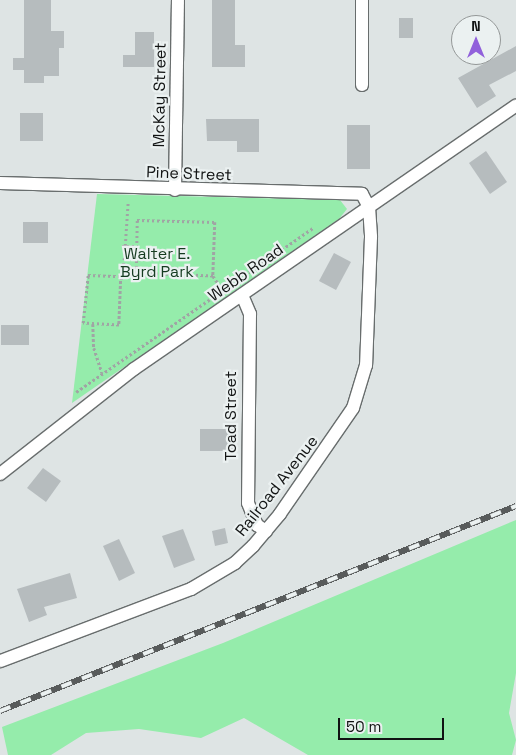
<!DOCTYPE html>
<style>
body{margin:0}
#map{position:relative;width:516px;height:755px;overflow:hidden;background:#dee4e4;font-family:"Space Grotesk",sans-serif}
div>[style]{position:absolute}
.green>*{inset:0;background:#95ecab}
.building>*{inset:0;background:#b6bcbe}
.path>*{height:2.5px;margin-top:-1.25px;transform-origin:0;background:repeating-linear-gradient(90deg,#a0a4a4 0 2.5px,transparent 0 5px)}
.roads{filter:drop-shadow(1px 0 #686d6d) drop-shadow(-1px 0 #686d6d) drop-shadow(0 1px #686d6d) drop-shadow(0 -1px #686d6d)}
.minor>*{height:12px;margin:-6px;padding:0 6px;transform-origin:6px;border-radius:6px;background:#fff}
.rail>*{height:5.5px;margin-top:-2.75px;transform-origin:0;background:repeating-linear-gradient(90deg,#ebf1f1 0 11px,#585b5b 0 22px);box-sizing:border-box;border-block:1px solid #585b5b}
span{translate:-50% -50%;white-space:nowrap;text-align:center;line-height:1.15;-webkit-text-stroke:4.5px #ebf1f1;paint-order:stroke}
.street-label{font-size:16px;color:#111313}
.park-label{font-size:16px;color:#163c21}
.north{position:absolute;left:451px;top:15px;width:50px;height:50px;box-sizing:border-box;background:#ebf1f1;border:1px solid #949898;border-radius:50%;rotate:0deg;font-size:14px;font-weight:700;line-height:20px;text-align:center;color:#111313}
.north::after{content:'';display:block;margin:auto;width:18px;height:22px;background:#9161db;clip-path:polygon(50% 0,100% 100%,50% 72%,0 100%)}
.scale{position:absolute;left:338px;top:718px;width:106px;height:22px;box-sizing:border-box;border:2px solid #111313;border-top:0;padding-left:6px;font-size:15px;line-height:18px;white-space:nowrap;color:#111313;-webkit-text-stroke:4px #ebf1f1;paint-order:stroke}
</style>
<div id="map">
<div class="green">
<div style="clip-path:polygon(97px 194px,340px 200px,347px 209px,339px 219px,72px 403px)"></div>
<div style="clip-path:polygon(516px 520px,516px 673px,509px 713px,516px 740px,512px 755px,308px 755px,244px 718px,201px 738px,139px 729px,86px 733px,51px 755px,8px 755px,2px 727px,223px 643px)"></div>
</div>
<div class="building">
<div style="clip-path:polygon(24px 0,51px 0,51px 31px,64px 31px,64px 48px,59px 48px,59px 76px,44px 76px,44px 83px,24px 83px,24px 70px,13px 70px,13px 58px,24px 58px)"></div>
<div style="clip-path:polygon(212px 0,235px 0,235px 45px,245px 45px,245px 67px,212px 67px)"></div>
<div style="clip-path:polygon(399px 18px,413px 18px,413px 38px,399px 38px)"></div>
<div style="clip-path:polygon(135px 32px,154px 32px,154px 67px,123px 67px,123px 55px,135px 55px)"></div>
<div style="clip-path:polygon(516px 46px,516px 71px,489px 85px,496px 96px,477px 108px,458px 78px)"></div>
<div style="clip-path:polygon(20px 113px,43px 113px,43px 141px,20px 141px)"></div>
<div style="clip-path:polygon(206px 119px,259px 119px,259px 152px,237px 152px,237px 141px,207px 141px)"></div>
<div style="clip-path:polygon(347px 125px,370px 125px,370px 169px,347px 169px)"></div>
<div style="clip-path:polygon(486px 151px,507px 182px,490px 194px,469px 163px)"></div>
<div style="clip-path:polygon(23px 222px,48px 222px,48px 243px,23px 243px)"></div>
<div style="clip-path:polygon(334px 253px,351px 262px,336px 290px,319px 281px)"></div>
<div style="clip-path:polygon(1px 325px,29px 325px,29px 345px,1px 345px)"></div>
<div style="clip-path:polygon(200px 429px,233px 429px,233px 451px,200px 451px)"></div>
<div style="clip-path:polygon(43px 468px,61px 481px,46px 502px,27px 488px)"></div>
<div style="clip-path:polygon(225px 528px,228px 543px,215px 546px,212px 531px)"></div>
<div style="clip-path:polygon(183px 529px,195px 560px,174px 568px,162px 536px)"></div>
<div style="clip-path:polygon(119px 539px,135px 573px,119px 581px,103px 546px)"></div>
<div style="clip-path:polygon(70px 573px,77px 598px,44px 607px,47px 615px,29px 622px,17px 589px)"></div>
</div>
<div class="path">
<div style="left:137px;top:220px;width:78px;rotate:1.5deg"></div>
<div style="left:215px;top:222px;width:54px;rotate:92.1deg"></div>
<div style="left:213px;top:276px;width:77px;rotate:-177.8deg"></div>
<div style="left:136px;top:273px;width:53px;rotate:-88.9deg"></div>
<div style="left:122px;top:246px;width:16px"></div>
<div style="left:125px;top:246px;width:45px;rotate:-86.2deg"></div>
<div style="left:88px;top:275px;width:33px;rotate:2deg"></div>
<div style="left:121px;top:276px;width:49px;rotate:92.3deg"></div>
<div style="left:119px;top:325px;width:36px;rotate:-177deg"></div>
<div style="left:83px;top:323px;width:48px;rotate:-84.1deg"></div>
<div style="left:213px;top:276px;width:16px;rotate:55deg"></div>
<div style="left:121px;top:280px;width:34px;rotate:-82deg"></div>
<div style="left:93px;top:324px;width:24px;rotate:88deg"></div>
<div style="left:94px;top:348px;width:26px;rotate:72deg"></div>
<div style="left:76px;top:392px;width:288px;rotate:-34.7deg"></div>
</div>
<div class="roads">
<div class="minor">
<div style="left:362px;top:85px;width:85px;rotate:-90deg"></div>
<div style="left:0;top:183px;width:362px;rotate:1.7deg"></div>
<div style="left:362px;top:194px;width:15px;rotate:62deg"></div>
<div style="left:369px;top:207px;width:30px;rotate:86deg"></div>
<div style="left:371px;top:237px;width:128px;rotate:92.2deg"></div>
<div style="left:366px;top:365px;width:45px;rotate:106.8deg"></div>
<div style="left:353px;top:408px;width:129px;rotate:124.6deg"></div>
<div style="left:280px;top:514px;width:42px;rotate:130.2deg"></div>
<div style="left:253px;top:546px;width:25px;rotate:137deg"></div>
<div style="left:235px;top:563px;width:51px;rotate:149.4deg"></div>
<div style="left:191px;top:589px;width:204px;rotate:159.3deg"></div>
<div style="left:175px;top:190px;width:190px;rotate:-89.1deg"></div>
<div style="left:242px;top:295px;width:21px;rotate:67deg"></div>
<div style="left:250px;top:314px;width:189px;rotate:90.6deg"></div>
<div style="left:248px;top:503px;width:24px;rotate:68deg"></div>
<div style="left:257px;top:525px;width:11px;rotate:34deg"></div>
<div style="left:0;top:474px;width:170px;rotate:-38.1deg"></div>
<div style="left:134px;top:369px;width:464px;rotate:-34.6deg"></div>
</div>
</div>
<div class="rail">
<div style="left:0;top:711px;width:555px;rotate:-21.67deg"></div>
</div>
<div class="street-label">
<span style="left:160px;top:95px;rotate:-89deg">McKay Street</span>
<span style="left:189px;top:174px;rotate:2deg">Pine Street</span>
<span style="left:246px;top:273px;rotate:-35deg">Webb Road</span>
<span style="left:231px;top:416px;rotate:-90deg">Toad Street</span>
<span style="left:277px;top:486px;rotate:-52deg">Railroad Avenue</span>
</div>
<div class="park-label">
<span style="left:157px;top:263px">Walter E.<br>Byrd Park</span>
</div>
<div class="north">N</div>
<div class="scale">50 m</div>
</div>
